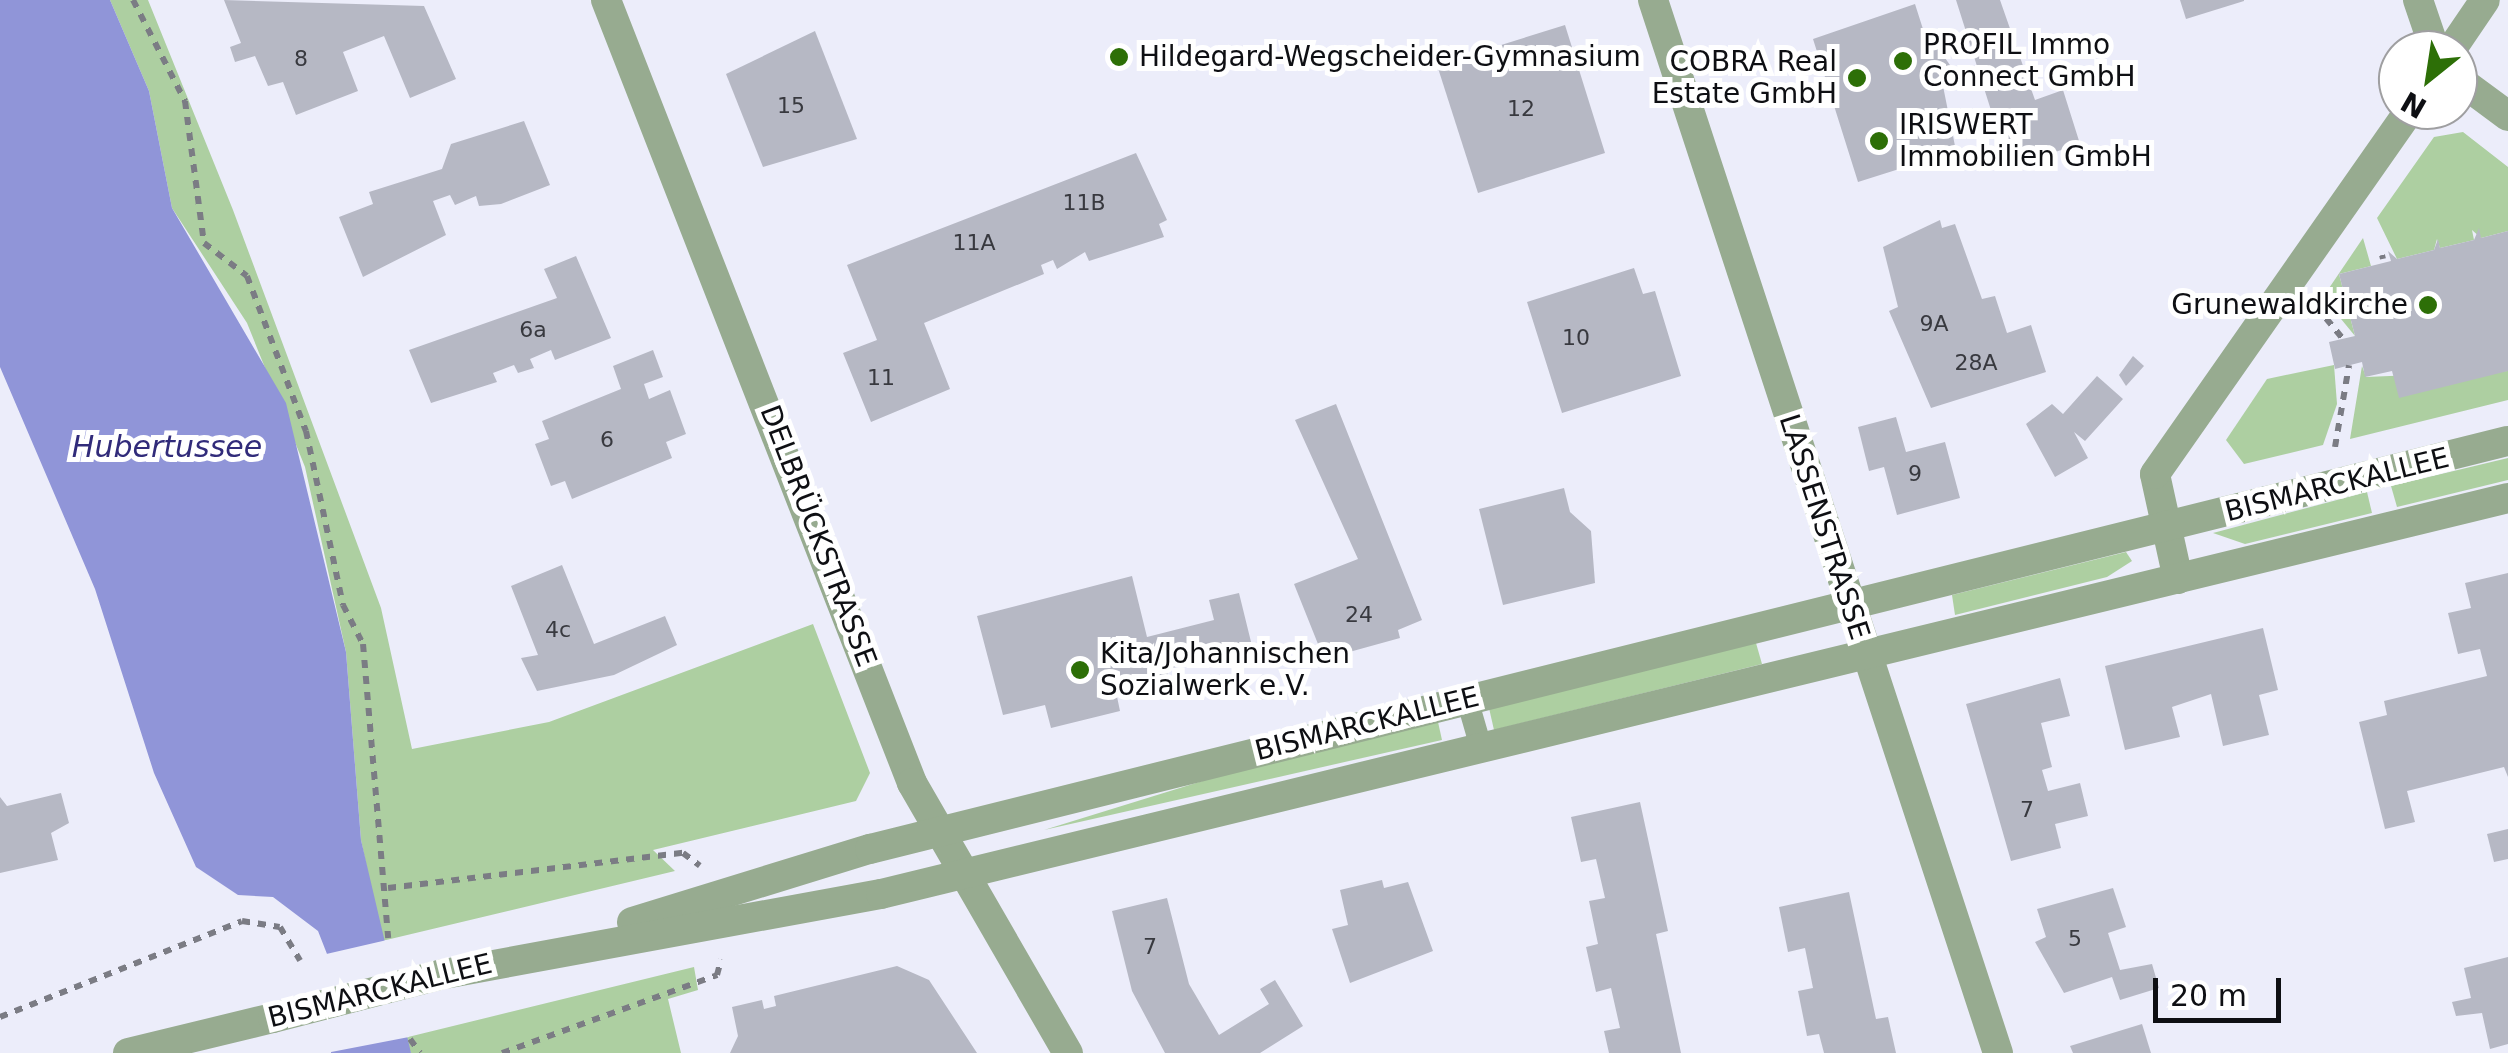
<!DOCTYPE html>
<meta charset="utf-8">
<style>
body{margin:0}
#map{position:relative;width:2508px;height:1053px;overflow:hidden;background:#ecedfa;font-family:"DejaVu Sans",sans-serif}
div>[style]{position:absolute}
.green>*{inset:0;background:#adcfa1}
.water>*{inset:0;background:#9095d8}
.pier>*{inset:0;background:#ecedfa}
.building>*{inset:0;background:#b6b8c4}
.path>*{height:6px;margin-top:-3px;transform-origin:0;background:repeating-linear-gradient(90deg,#7b7c84 0 8px,transparent 0 16px)}
.service>*{height:22px;margin:-11px;padding:0 11px;transform-origin:11px;border-radius:11px;background:#97ab90}
.minor>*{height:30px;margin:-15px;padding:0 15px;transform-origin:15px;border-radius:15px;background:#97ab90}
.minor-bridge>*{height:30px;margin:-15px;padding:0 15px;transform-origin:15px;border-radius:15px;background:#97ab90}
.dots>*{width:28px;height:28px;translate:-50% -50%;box-sizing:border-box;border:5px solid #fff;border-radius:50%}
span{translate:-50% -50%;white-space:nowrap;text-align:center;line-height:1.15;-webkit-text-stroke:10px #fff;paint-order:stroke}
.number-label{font-size:22px;color:#38393f}
.number-label span{-webkit-text-stroke-width:0}
.poi-label{font-size:28px;color:#0e0f13}
.left{translate:0 -50%;text-align:left}
.right{translate:-100% -50%;text-align:right}
.street-label{font-size:28px;color:#0e0f13}
.water-label{font-size:30px;color:#312b7a;font-style:italic}
.north{position:absolute;left:2378px;top:30px;width:100px;height:100px;box-sizing:border-box;background:#fff;border:2px solid #9f9fa1;border-radius:50%;rotate:210deg;font-size:28px;font-weight:700;line-height:40px;text-align:center;color:#0e0f13}
.north::after{content:'';display:block;margin:auto;width:35px;height:45px;background:#2d6f07;clip-path:polygon(50% 0,100% 100%,50% 72%,0 100%)}
.scale{position:absolute;left:2153px;top:978px;width:128px;height:45px;box-sizing:border-box;border:5px solid #0e0f13;border-top:0;padding-left:12px;font-size:30px;line-height:35px;white-space:nowrap;color:#0e0f13;-webkit-text-stroke:8px #fff;paint-order:stroke}
</style>
<div id="map">
<div class="green">
<div style="clip-path:polygon(110px 0,148px 0,233px 210px,381px 608px,412px 749px,549px 722px,813px 624px,870px 773px,856px 801px,653px 850px,675px 871px,382px 941px,361px 840px,346px 652px,305px 467px,247px 323px,172px 208px,149px 91px)"></div>
<div style="clip-path:polygon(2463px 132px,2508px 167px,2508px 231px,2481px 238px,2472px 230px,2474px 240px,2440px 248px,2437px 239px,2434px 250px,2397px 259px,2377px 218px,2434px 137px)"></div>
<div style="clip-path:polygon(2363px 238px,2371px 266px,2339px 274px,2355px 336px,2323px 297px)"></div>
<div style="clip-path:polygon(2334px 365px,2337px 404px,2323px 445px,2244px 464px,2226px 440px,2267px 379px)"></div>
<div style="clip-path:polygon(2362px 366px,2366px 377px,2508px 371px,2508px 400px,2350px 439px)"></div>
<div style="clip-path:polygon(2508px 458px,2508px 480px,2397px 507px,2391px 486px)"></div>
<div style="clip-path:polygon(2367px 492px,2372px 513px,2245px 544px,2213px 533px)"></div>
<div style="clip-path:polygon(2126px 552px,2132px 561px,2107px 577px,1955px 615px,1952px 595px)"></div>
<div style="clip-path:polygon(1756px 643px,1762px 664px,1494px 730px,1489px 708px)"></div>
<div style="clip-path:polygon(1438px 722px,1442px 740px,1044px 830px,1225px 774px)"></div>
<div style="clip-path:polygon(694px 967px,698px 990px,668px 999px,681px 1053px,411px 1053px,404px 1038px)"></div>
</div>
<div class="water">
<div style="clip-path:polygon(0 0,110px 0,149px 91px,172px 208px,286px 403px,346px 652px,361px 840px,411px 1053px,331px 1053px,327px 954px,318px 931px,273px 897px,238px 895px,196px 867px,154px 773px,95px 589px,0 367px)"></div>
</div>
<div class="pier">
<div style="clip-path:polygon(387px 940px,409px 1037px,326px 1053px,322px 955px)"></div>
</div>
<div class="building">
<div style="clip-path:polygon(224px 0,424px 6px,456px 79px,410px 98px,384px 36px,343px 52px,358px 91px,296px 115px,283px 82px,268px 86px,255px 56px,235px 62px,230px 47px,241px 43px)"></div>
<div style="clip-path:polygon(1956px 0,2000px 0,2035px 100px,2063px 90px,2080px 144px,2009px 167px)"></div>
<div style="clip-path:polygon(2180px 0,2244px 0,2244px 1px,2186px 19px)"></div>
<div style="clip-path:polygon(1915px 4px,1929px 48px,1937px 46px,1956px 74px,1942px 81px,1956px 151px,1858px 182px,1813px 39px)"></div>
<div style="clip-path:polygon(1565px 25px,1605px 153px,1478px 193px,1437px 65px)"></div>
<div style="clip-path:polygon(815px 31px,857px 139px,763px 167px,726px 74px)"></div>
<div style="clip-path:polygon(524px 121px,550px 185px,501px 204px,479px 206px,476px 196px,455px 205px,450px 195px,433px 201px,446px 235px,363px 277px,339px 217px,373px 204px,369px 192px,442px 169px,451px 144px)"></div>
<div style="clip-path:polygon(1136px 153px,1167px 220px,1159px 224px,1164px 237px,1089px 261px,1085px 252px,1057px 269px,1053px 260px,1041px 265px,1044px 274px,924px 323px,950px 389px,871px 422px,843px 353px,877px 340px,847px 265px)"></div>
<div style="clip-path:polygon(1940px 220px,1942px 228px,1955px 224px,1982px 299px,1995px 296px,2007px 333px,2031px 325px,2046px 372px,1931px 408px,1889px 311px,1898px 307px,1883px 247px)"></div>
<div style="clip-path:polygon(2479px 228px,2481px 238px,2508px 231px,2508px 371px,2399px 398px,2392px 371px,2365px 377px,2362px 362px,2335px 369px,2329px 342px,2355px 336px,2339px 274px,2391px 261px,2388px 251px,2397px 259px,2434px 250px,2438px 239px,2440px 248px,2474px 240px)"></div>
<div style="clip-path:polygon(576px 256px,611px 338px,555px 360px,551px 350px,530px 359px,534px 368px,518px 373px,514px 365px,493px 373px,497px 382px,431px 403px,409px 350px,557px 298px,544px 269px)"></div>
<div style="clip-path:polygon(1634px 268px,1643px 294px,1655px 291px,1681px 376px,1562px 413px,1527px 302px)"></div>
<div style="clip-path:polygon(653px 350px,663px 377px,644px 384px,649px 399px,670px 390px,686px 434px,666px 442px,672px 458px,572px 499px,565px 481px,551px 486px,535px 444px,549px 439px,542px 421px,621px 389px,613px 366px)"></div>
<div style="clip-path:polygon(2133px 356px,2144px 366px,2126px 386px,2119px 375px)"></div>
<div style="clip-path:polygon(2097px 376px,2123px 399px,2085px 441px,2074px 432px,2088px 458px,2055px 477px,2026px 424px,2052px 404px,2063px 414px)"></div>
<div style="clip-path:polygon(1336px 404px,1422px 620px,1398px 630px,1400px 638px,1324px 659px,1294px 584px,1358px 559px,1295px 420px)"></div>
<div style="clip-path:polygon(1896px 417px,1906px 452px,1945px 442px,1960px 498px,1897px 515px,1884px 467px,1869px 471px,1858px 427px)"></div>
<div style="clip-path:polygon(1564px 488px,1570px 512px,1591px 531px,1595px 583px,1503px 605px,1479px 509px)"></div>
<div style="clip-path:polygon(562px 565px,594px 644px,665px 616px,677px 645px,614px 675px,537px 691px,521px 658px,538px 655px,511px 586px)"></div>
<div style="clip-path:polygon(2508px 573px,2508px 777px,2504px 767px,2407px 791px,2415px 822px,2385px 829px,2359px 722px,2387px 715px,2384px 701px,2487px 676px,2480px 649px,2458px 654px,2448px 613px,2471px 608px,2465px 583px)"></div>
<div style="clip-path:polygon(1132px 576px,1147px 637px,1214px 620px,1209px 600px,1239px 593px,1253px 650px,1167px 669px,1169px 681px,1115px 687px,1120px 711px,1051px 728px,1045px 705px,1003px 715px,977px 616px)"></div>
<div style="clip-path:polygon(2263px 628px,2278px 690px,2259px 695px,2269px 735px,2223px 746px,2211px 694px,2172px 707px,2180px 737px,2125px 750px,2105px 666px)"></div>
<div style="clip-path:polygon(2060px 678px,2070px 716px,2041px 723px,2052px 767px,2042px 770px,2048px 791px,2080px 783px,2088px 816px,2055px 824px,2061px 848px,2011px 861px,1966px 704px)"></div>
<div style="clip-path:polygon(61px 793px,69px 823px,51px 833px,58px 860px,0 873px,0 797px,7px 806px)"></div>
<div style="clip-path:polygon(1640px 802px,1668px 931px,1656px 934px,1681px 1053px,1609px 1053px,1604px 1031px,1620px 1028px,1611px 988px,1596px 992px,1586px 947px,1598px 944px,1589px 901px,1605px 898px,1596px 859px,1581px 862px,1571px 817px)"></div>
<div style="clip-path:polygon(2508px 829px,2508px 859px,2494px 862px,2487px 834px)"></div>
<div style="clip-path:polygon(1382px 880px,1384px 888px,1408px 882px,1433px 951px,1350px 983px,1332px 929px,1348px 925px,1340px 890px)"></div>
<div style="clip-path:polygon(2113px 888px,2126px 927px,2108px 933px,2120px 970px,2152px 964px,2159px 988px,2120px 1000px,2112px 977px,2064px 993px,2035px 942px,2046px 937px,2037px 909px)"></div>
<div style="clip-path:polygon(1849px 892px,1876px 1019px,1888px 1017px,1896px 1053px,1824px 1053px,1819px 1034px,1807px 1036px,1798px 991px,1813px 988px,1805px 948px,1788px 952px,1779px 907px)"></div>
<div style="clip-path:polygon(1167px 898px,1189px 984px,1219px 1035px,1269px 1004px,1260px 989px,1275px 980px,1303px 1026px,1260px 1053px,1165px 1053px,1132px 991px,1112px 911px)"></div>
<div style="clip-path:polygon(2508px 957px,2508px 1044px,2490px 1049px,2482px 1013px,2456px 1016px,2452px 1002px,2471px 998px,2464px 968px)"></div>
<div style="clip-path:polygon(897px 966px,929px 980px,977px 1053px,730px 1053px,738px 1036px,732px 1007px,762px 1000px,764px 1009px,776px 1006px,774px 996px)"></div>
<div style="clip-path:polygon(2142px 1024px,2151px 1053px,2073px 1053px,2070px 1046px)"></div>
</div>
<div class="path">
<div style="left:133px;top:0;width:114px;rotate:62.8deg"></div>
<div style="left:185px;top:101px;width:143px;rotate:82.4deg"></div>
<div style="left:204px;top:243px;width:54px;rotate:37.5deg"></div>
<div style="left:247px;top:276px;width:166px;rotate:69.2deg"></div>
<div style="left:306px;top:431px;width:178px;rotate:78deg"></div>
<div style="left:343px;top:605px;width:44px;rotate:62.9deg"></div>
<div style="left:363px;top:644px;width:295px;rotate:85.1deg"></div>
<div style="left:2382px;top:255px;width:4px;rotate:76deg"></div>
<div style="left:2316px;top:306px;width:43px;rotate:50.7deg"></div>
<div style="left:2335px;top:447px;width:83px;rotate:-80.3deg"></div>
<div style="left:388px;top:888px;width:297px;rotate:-6.8deg"></div>
<div style="left:683px;top:853px;width:21px;rotate:37deg"></div>
<div style="left:0;top:1017px;width:260px;rotate:-21.6deg"></div>
<div style="left:242px;top:921px;width:38px;rotate:9deg"></div>
<div style="left:280px;top:927px;width:39px;rotate:59deg"></div>
<div style="left:410px;top:1039px;width:17px;rotate:54deg"></div>
<div style="left:502px;top:1053px;width:229px;rotate:-19.9deg"></div>
<div style="left:717px;top:975px;width:16px;rotate:-75deg"></div>
</div>
<div class="service">
<div style="left:1467px;top:699px;width:54px;rotate:73.9deg"></div>
</div>
<div class="minor">
<div style="left:606px;top:0;width:841px;rotate:68.65deg"></div>
<div style="left:912px;top:783px;width:312px;rotate:60deg"></div>
<div style="left:1653px;top:0;width:1108px;rotate:71.86deg"></div>
<div style="left:2418px;top:0;width:53px;rotate:71.2deg"></div>
<div style="left:2451px;top:50px;width:60px;rotate:-55.8deg"></div>
<div style="left:2458px;top:79px;width:62px;rotate:36.5deg"></div>
<div style="left:2178px;top:579px;width:107px;rotate:-102.4deg"></div>
<div style="left:2155px;top:474px;width:444px;rotate:-55deg"></div>
<div style="left:632px;top:922px;width:249px;rotate:-17.1deg"></div>
<div style="left:870px;top:849px;width:1688px;rotate:-13.99deg"></div>
<div style="left:439px;top:975px;width:449px;rotate:-10.4deg"></div>
<div style="left:881px;top:894px;width:1674px;rotate:-13.68deg"></div>
<div style="left:128px;top:1053px;width:149px;rotate:-13.6deg"></div>
</div>
<div class="minor-bridge">
<div style="left:273px;top:1018px;width:171px;rotate:-14.5deg"></div>
</div>
<div class="dots">
<div style="left:1119px;top:57px;background:#2d6f07"></div>
<div style="left:1903px;top:61px;background:#2d6f07"></div>
<div style="left:1857px;top:78px;background:#2d6f07"></div>
<div style="left:1879px;top:141px;background:#2d6f07"></div>
<div style="left:2428px;top:305px;background:#2d6f07"></div>
<div style="left:1080px;top:670px;background:#2d6f07"></div>
</div>
<div class="number-label">
<span style="left:301px;top:59px">8</span>
<span style="left:791px;top:106px">15</span>
<span style="left:1521px;top:109px">12</span>
<span style="left:1084px;top:203px">11B</span>
<span style="left:974px;top:243px">11A</span>
<span style="left:1934px;top:324px">9A</span>
<span style="left:533px;top:330px">6a</span>
<span style="left:1576px;top:338px">10</span>
<span style="left:1976px;top:363px">28A</span>
<span style="left:881px;top:378px">11</span>
<span style="left:607px;top:440px">6</span>
<span style="left:1915px;top:474px">9</span>
<span style="left:1359px;top:615px">24</span>
<span style="left:558px;top:630px">4c</span>
<span style="left:2027px;top:810px">7</span>
<span style="left:2075px;top:939px">5</span>
<span style="left:1150px;top:947px">7</span>
</div>
<div class="poi-label">
<span class="left" style="left:1923px;top:61px">PROFIL Immo<br>Connect GmbH</span>
<span class="left" style="left:1139px;top:57px">Hildegard-Wegscheider-Gymnasium</span>
<span class="right" style="left:1837px;top:78px">COBRA Real<br>Estate GmbH</span>
<span class="left" style="left:1899px;top:141px">IRISWERT<br>Immobilien GmbH</span>
<span class="right" style="left:2408px;top:305px">Grunewaldkirche</span>
<span class="left" style="left:1100px;top:670px">Kita/Johannischen<br>Sozialwerk e.V.</span>
</div>
<div class="street-label">
<span style="left:2337px;top:485px;rotate:-14deg">BISMARCKALLEE</span>
<span style="left:1824px;top:527px;rotate:72deg">LASSENSTRASSE</span>
<span style="left:818px;top:536px;rotate:69deg">DELBRÜCKSTRASSE</span>
<span style="left:1367px;top:724px;rotate:-14deg">BISMARCKALLEE</span>
<span style="left:380px;top:991px;rotate:-14deg">BISMARCKALLEE</span>
</div>
<div class="water-label">
<span style="left:167px;top:447px">Hubertussee</span>
</div>
<div class="north">N</div>
<div class="scale">20 m</div>
</div>
